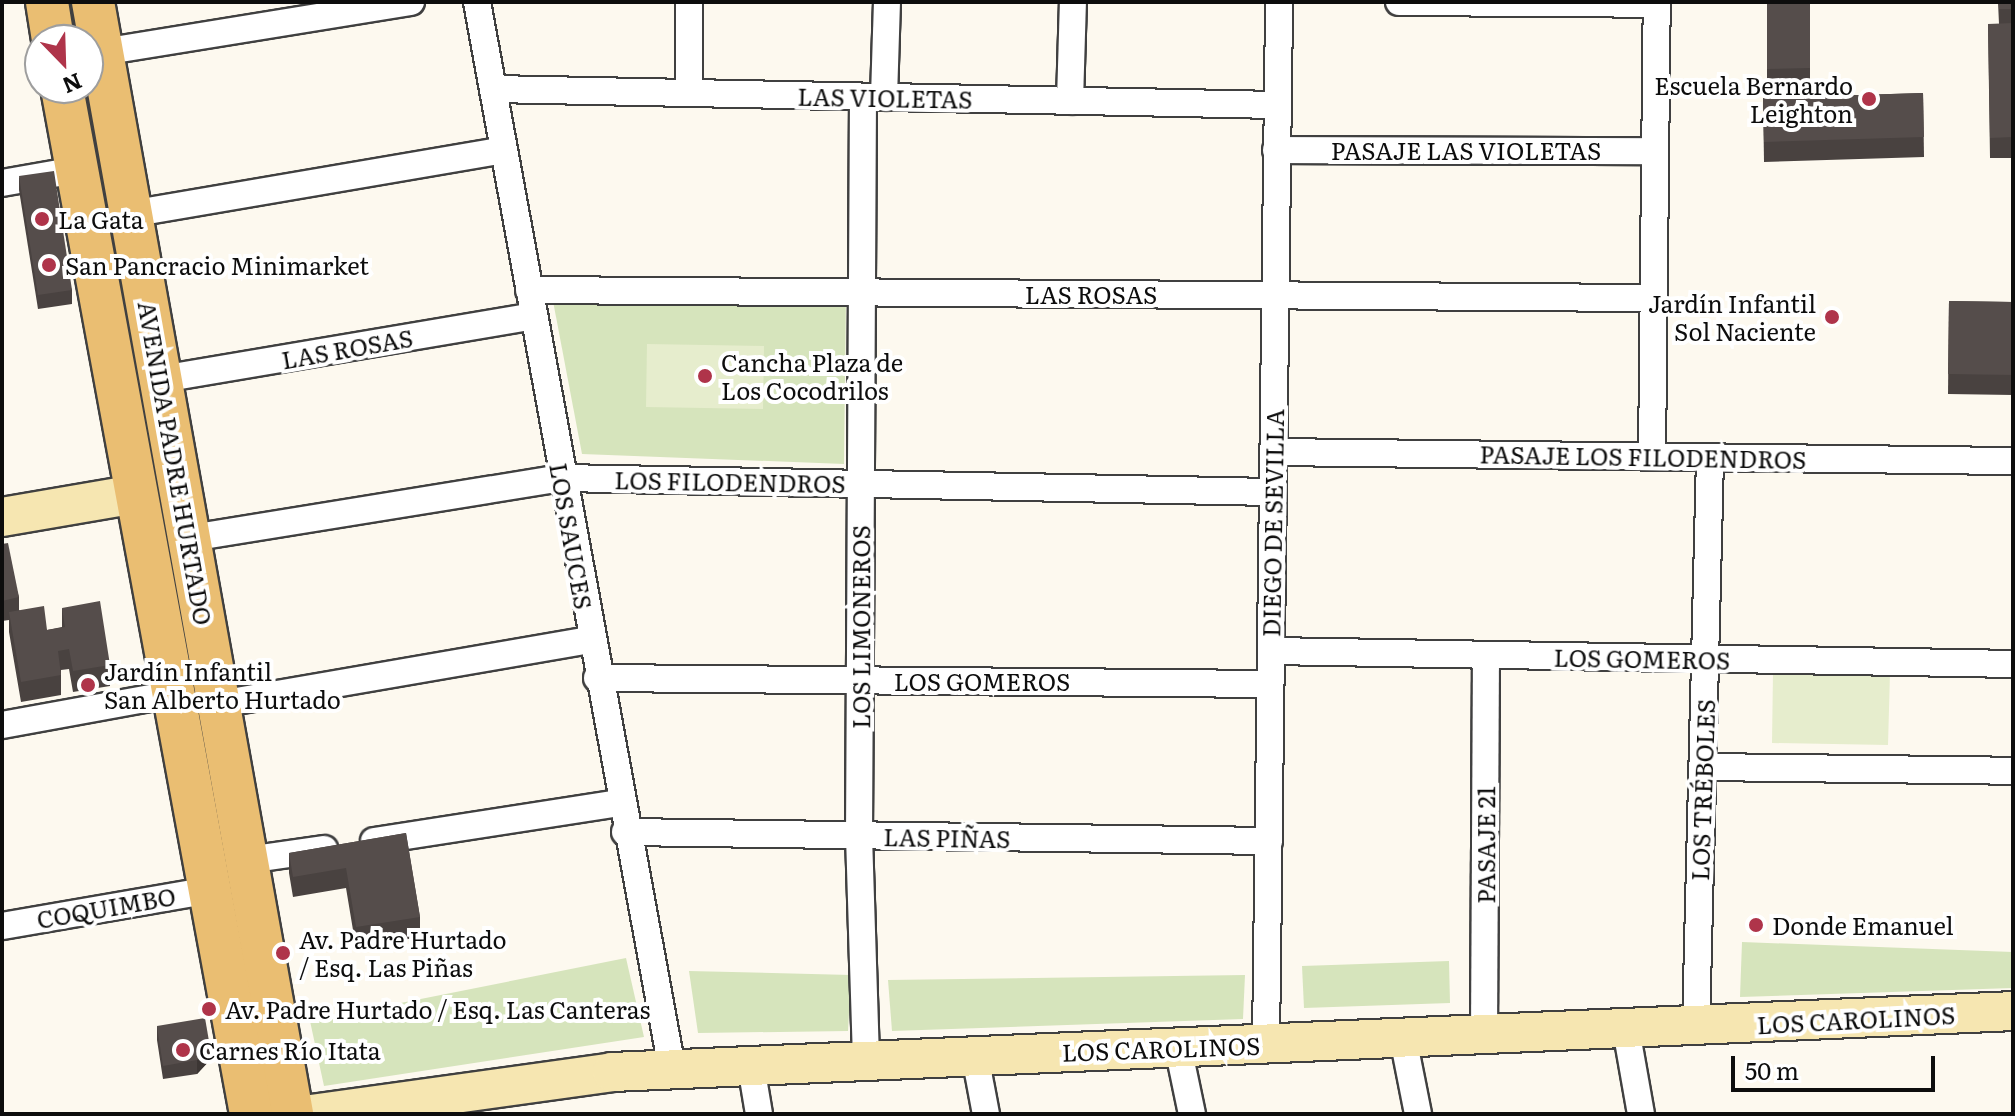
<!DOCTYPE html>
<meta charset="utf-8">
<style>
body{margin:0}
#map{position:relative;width:2015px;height:1116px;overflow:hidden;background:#fdf9ef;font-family:Literata,serif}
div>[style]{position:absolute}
.green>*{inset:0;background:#d6e4bc}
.pitch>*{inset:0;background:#e6edcd}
.roads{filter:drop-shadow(2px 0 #404040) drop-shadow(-2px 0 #404040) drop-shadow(0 2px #404040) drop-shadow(0 -2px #404040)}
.street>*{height:26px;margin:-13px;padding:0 13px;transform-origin:13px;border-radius:13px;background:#fff}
.secondary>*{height:38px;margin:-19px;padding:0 19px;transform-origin:19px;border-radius:19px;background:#f6e6b1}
.primary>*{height:42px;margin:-21px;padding:0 21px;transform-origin:21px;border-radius:21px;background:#eabe72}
.wall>*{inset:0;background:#494240}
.shaded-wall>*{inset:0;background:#3c3634}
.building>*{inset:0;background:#554d4b}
.dots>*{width:22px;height:22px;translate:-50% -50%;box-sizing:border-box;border:4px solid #fff;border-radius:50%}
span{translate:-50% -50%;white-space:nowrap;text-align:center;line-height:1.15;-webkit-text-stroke:8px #fff;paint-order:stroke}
.poi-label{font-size:24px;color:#0d0d0d}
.right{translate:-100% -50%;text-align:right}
.left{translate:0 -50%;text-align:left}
.street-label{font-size:24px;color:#0d0d0d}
.frame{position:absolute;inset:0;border:4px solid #0d0d0d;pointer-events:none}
.north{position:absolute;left:24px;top:24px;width:80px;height:80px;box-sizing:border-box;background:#fff;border:2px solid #9e9e9e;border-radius:50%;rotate:157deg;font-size:22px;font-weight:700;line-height:32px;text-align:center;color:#0d0d0d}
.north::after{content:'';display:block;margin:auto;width:28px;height:36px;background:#af344a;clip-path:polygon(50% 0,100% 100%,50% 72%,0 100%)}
.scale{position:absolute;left:1731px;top:1056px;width:204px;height:36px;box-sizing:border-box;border:4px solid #0d0d0d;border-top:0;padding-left:10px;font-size:24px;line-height:28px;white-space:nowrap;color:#0d0d0d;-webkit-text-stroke:6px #fff;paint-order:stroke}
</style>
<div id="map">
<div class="green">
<div style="clip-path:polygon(846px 294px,844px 464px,582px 454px,553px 301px)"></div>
<div style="clip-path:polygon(1742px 942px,2013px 952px,2013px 988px,1740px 997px)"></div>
<div style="clip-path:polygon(626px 958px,644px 1037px,324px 1086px,310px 1021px)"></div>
<div style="clip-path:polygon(1449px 961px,1450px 1003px,1304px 1008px,1302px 966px)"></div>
<div style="clip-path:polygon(689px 971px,851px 975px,848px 1031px,698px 1033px)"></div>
<div style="clip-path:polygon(1245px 975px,1243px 1019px,892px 1031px,888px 980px)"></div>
</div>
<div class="pitch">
<div style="clip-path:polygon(647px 344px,764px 346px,763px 409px,646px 407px)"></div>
<div style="clip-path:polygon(1773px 672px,1890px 673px,1888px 745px,1772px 743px)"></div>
</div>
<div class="roads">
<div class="street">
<div style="left:477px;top:2px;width:1085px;rotate:79.64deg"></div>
<div style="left:1399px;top:2px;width:258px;rotate:0.4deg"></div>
<div style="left:102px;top:52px;width:313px;rotate:-9.2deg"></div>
<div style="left:493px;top:89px;width:784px;rotate:1.17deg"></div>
<div style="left:689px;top:93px;width:91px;rotate:-90deg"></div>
<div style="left:863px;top:97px;width:739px;rotate:90.31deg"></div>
<div style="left:859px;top:836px;width:224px;rotate:88.2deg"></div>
<div style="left:884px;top:97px;width:95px;rotate:-88.2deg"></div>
<div style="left:1070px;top:101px;width:99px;rotate:-88.3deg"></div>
<div style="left:1276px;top:150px;width:379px;rotate:0.2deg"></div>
<div style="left:2px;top:183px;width:75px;rotate:-10deg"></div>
<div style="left:130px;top:214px;width:378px;rotate:-9.7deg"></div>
<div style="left:529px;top:290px;width:1124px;rotate:0.41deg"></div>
<div style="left:162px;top:379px;width:376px;rotate:-9.6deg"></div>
<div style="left:1273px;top:452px;width:740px;rotate:0.7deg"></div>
<div style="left:1652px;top:457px;width:455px;rotate:-89.4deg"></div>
<div style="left:191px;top:538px;width:376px;rotate:-9.2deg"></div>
<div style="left:562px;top:478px;width:711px;rotate:1.13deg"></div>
<div style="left:1271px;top:651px;width:742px;rotate:1deg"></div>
<div style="left:597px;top:678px;width:673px;rotate:0.51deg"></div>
<div style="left:219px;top:704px;width:377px;rotate:-9.8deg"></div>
<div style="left:2px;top:725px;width:174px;rotate:-10.3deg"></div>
<div style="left:1703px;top:767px;width:310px;rotate:0.7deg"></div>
<div style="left:625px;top:832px;width:644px;rotate:0.8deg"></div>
<div style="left:374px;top:841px;width:249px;rotate:-8.8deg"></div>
<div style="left:247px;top:860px;width:78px;rotate:-8.1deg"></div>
<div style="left:2px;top:926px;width:211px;rotate:-9.8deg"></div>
<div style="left:1696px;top:1027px;width:570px;rotate:-88.59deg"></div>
<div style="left:1626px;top:1029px;width:86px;rotate:80deg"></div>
<div style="left:1484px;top:1035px;width:380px;rotate:-89.7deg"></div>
<div style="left:1403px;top:1038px;width:77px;rotate:78.8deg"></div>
<div style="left:1266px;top:1043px;width:1041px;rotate:-89.28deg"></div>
<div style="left:1178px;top:1047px;width:68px;rotate:78.2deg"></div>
<div style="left:975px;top:1056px;width:59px;rotate:79.3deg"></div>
<div style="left:751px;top:1066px;width:49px;rotate:80.5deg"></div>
</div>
<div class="secondary">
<div style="left:2px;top:517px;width:136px;rotate:-9.7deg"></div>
<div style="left:311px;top:1114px;width:304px;rotate:-7.9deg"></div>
<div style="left:612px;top:1072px;width:1402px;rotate:-2.49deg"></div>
</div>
<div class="primary">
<div style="left:47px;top:2px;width:38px;rotate:81deg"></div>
<div style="left:93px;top:2px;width:1130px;rotate:79.85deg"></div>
<div style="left:62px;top:88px;width:1043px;rotate:79.56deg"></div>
</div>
</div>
<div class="wall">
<div style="clip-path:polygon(1767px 2px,1810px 2px,1810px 89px,1767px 89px)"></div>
<div style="clip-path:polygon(1998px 2px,2013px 2px,2013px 158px,1990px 158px,1988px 24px,1999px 24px)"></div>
<div style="clip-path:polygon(1923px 93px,1924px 157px,1764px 162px,1763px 98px)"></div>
<div style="clip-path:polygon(19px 176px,72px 290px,72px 304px,38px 309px,19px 190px)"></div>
<div style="clip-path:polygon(1949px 301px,2013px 302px,2013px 395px,1948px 394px)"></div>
<div style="clip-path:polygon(2px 544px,19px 597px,19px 610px,47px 630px,62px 627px,62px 608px,110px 665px,110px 686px,73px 692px,69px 669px,61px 670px,61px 695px,21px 702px,9px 632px,9px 620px,2px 621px)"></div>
<div style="clip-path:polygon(406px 833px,420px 917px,420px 937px,356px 948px,346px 888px,293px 897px,289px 873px,289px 853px)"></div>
<div style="clip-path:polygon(157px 1026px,210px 1060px,197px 1074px,163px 1079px,157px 1040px)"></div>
</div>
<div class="shaded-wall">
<div style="clip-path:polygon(210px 1047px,210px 1060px,197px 1074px,197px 1060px)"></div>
</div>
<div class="building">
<div style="clip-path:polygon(1767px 2px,1810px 2px,1810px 68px,1767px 69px)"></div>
<div style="clip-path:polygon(1999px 2px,2013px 2px,2013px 9px,1999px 9px)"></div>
<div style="clip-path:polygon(2013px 23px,2013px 137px,1990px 138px,1988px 24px)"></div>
<div style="clip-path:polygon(1923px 93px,1924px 137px,1764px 142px,1763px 98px)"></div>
<div style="clip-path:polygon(54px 171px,72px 290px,38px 295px,19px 176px)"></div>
<div style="clip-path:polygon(1949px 301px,2013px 302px,2013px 375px,1948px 374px)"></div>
<div style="clip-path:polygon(8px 543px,19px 597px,2px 601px,2px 544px)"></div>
<div style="clip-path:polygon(100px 601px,110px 665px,73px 671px,69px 649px,58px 651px,61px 675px,21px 682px,9px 612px,44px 606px,47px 630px,65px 627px,62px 608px)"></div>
<div style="clip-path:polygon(406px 833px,420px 917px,356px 927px,346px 868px,293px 877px,289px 853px)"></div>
<div style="clip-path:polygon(205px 1018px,210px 1047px,197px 1060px,163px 1066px,157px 1026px)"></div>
</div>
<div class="dots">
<div style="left:1869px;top:99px;background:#af344a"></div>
<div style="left:42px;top:219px;background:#af344a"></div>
<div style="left:49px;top:265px;background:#af344a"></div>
<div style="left:1832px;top:317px;background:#af344a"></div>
<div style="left:705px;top:376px;background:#af344a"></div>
<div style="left:88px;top:685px;background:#af344a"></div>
<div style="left:1756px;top:925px;background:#af344a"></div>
<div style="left:283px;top:953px;background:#af344a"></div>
<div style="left:209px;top:1009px;background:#af344a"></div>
<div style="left:183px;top:1050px;background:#af344a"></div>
</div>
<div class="poi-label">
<span class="right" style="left:1853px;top:99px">Escuela Bernardo<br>Leighton</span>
<span class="left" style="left:58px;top:219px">La Gata</span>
<span class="left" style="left:65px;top:265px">San Pancracio Minimarket</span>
<span class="right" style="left:1816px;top:317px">Jardín Infantil<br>Sol Naciente</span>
<span class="left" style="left:721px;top:376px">Cancha Plaza de<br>Los Cocodrilos</span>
<span class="left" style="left:104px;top:685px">Jardín Infantil<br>San Alberto Hurtado</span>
<span class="left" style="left:1772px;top:925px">Donde Emanuel</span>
<span class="left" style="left:299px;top:953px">Av. Padre Hurtado<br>/ Esq. Las Piñas</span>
<span class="left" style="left:225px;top:1009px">Av. Padre Hurtado / Esq. Las Canteras</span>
<span class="left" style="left:199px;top:1050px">Carnes Río Itata</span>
</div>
<div class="street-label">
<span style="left:885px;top:97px;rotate:1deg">LAS VIOLETAS</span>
<span style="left:1466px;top:150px">PASAJE LAS VIOLETAS</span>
<span style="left:1091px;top:294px">LAS ROSAS</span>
<span style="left:347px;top:348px;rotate:-10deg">LAS ROSAS</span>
<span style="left:1643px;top:456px;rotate:1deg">PASAJE LOS FILODENDROS</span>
<span style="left:176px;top:463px;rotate:80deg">AVENIDA PADRE HURTADO</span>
<span style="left:730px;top:481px;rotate:1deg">LOS FILODENDROS</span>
<span style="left:1272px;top:523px;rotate:-89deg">DIEGO DE SEVILLA</span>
<span style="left:572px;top:536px;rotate:80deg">LOS SAUCES</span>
<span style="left:860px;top:627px;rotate:-90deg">LOS LIMONEROS</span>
<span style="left:1642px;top:658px;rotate:1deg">LOS GOMEROS</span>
<span style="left:982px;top:681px">LOS GOMEROS</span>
<span style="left:1702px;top:790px;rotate:-88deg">LOS TRÉBOLES</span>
<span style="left:947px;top:837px;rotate:1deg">LAS PIÑAS</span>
<span style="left:1485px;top:845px;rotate:-90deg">PASAJE 21</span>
<span style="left:106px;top:907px;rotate:-10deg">COQUIMBO</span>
<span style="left:1856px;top:1019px;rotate:-3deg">LOS CAROLINOS</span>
<span style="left:1161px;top:1048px;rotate:-2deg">LOS CAROLINOS</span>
</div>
<div class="frame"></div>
<div class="north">N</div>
<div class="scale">50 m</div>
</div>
